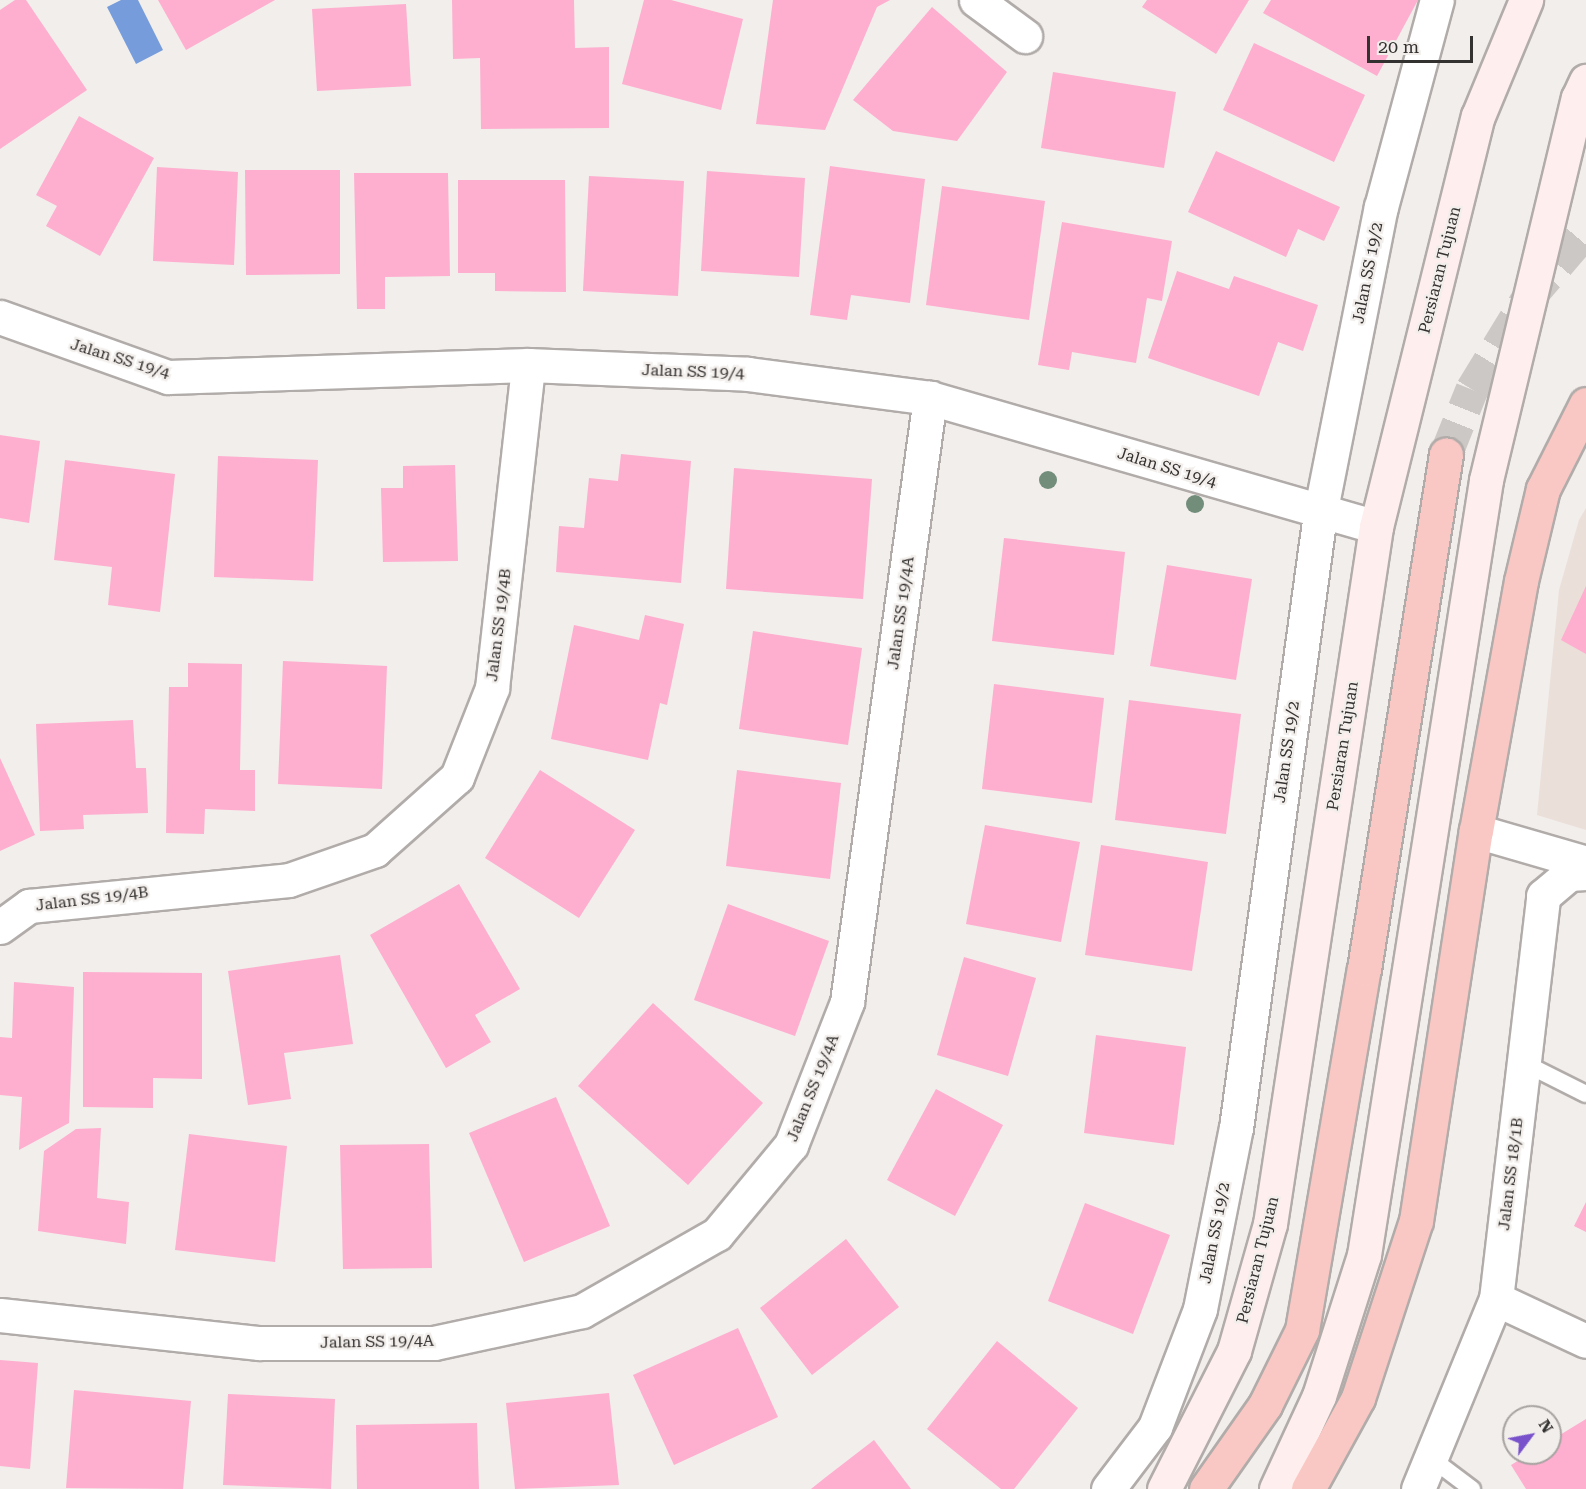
<!DOCTYPE html>
<style>
body{margin:0}
#map{position:relative;width:1586px;height:1489px;overflow:hidden;background:#f2eeeb;font-family:"Roboto Serif",serif}
div>[style]{position:absolute}
.built>*{inset:0;background:#ebdfd9}
.water>*{inset:0;background:#769cdb}
.building>*{inset:0;background:#feaecf}
.highway-tunnel>*{height:33px;margin-top:-16.5px;transform-origin:0;background:repeating-linear-gradient(90deg,#ccc8c6 0 33px,transparent 0 49px)}
.roads{filter:drop-shadow(2px 0 #b1acaa) drop-shadow(-2px 0 #b1acaa) drop-shadow(0 2px #b1acaa) drop-shadow(0 -2px #b1acaa)}
.lane>*{height:16px;margin:-8px;padding:0 8px;transform-origin:8px;border-radius:8px;background:#fff}
.street>*{height:33px;margin:-16.5px;padding:0 16.5px;transform-origin:16.5px;border-radius:16.5px;background:#fff}
.secondary>*{height:33px;margin:-16.5px;padding:0 16.5px;transform-origin:16.5px;border-radius:16.5px;background:#feeeed}
.highway>*{height:33px;margin:-16.5px;padding:0 16.5px;transform-origin:16.5px;border-radius:16.5px;background:#fac8c4}
.trees>*{width:18px;height:18px;margin:-9px;border-radius:50%;background:#728d7a}
span{translate:-50% -50%;white-space:nowrap;text-align:center;line-height:1.15;-webkit-text-stroke:4.5px #f2eeeb;paint-order:stroke}
.street-label{font-size:16px;color:#343231}
.north{position:absolute;left:1502px;top:1405px;width:60px;height:60px;box-sizing:border-box;background:#f2eeeb;border:2px solid #a6a3a1;border-radius:50%;rotate:58deg;font-size:16px;font-weight:700;line-height:24px;text-align:center;color:#343231}
.north::after{content:'';display:block;margin:auto;width:21px;height:27px;background:#7952cb;clip-path:polygon(50% 0,100% 100%,50% 72%,0 100%)}
.scale{position:absolute;left:1367px;top:36px;width:106px;height:27px;box-sizing:border-box;border:3px solid #343231;border-top:0;padding-left:8px;font-size:18px;line-height:21px;white-space:nowrap;color:#343231;-webkit-text-stroke:4px #f2eeeb;paint-order:stroke}
</style>
<div id="map">
<div class="built">
<div style="clip-path:polygon(1586px 508px,1586px 830px,1537px 815px,1559px 590px,1579px 520px)"></div>
</div>
<div class="water">
<div style="clip-path:polygon(121px 0,138px 0,163px 50px,136px 64px,107px 7px)"></div>
</div>
<div class="building">
<div style="clip-path:polygon(15px 0,26px 0,87px 90px,0 149px,0 10px)"></div>
<div style="clip-path:polygon(158px 0,275px 0,186px 50px)"></div>
<div style="clip-path:polygon(452px 0,574px 0,575px 48px,609px 47px,609px 128px,481px 129px,480px 58px,453px 59px)"></div>
<div style="clip-path:polygon(644px 0,671px 0,743px 19px,721px 110px,622px 84px)"></div>
<div style="clip-path:polygon(773px 0,890px 0,877px 7px,825px 130px,756px 124px)"></div>
<div style="clip-path:polygon(1147px 0,1249px 0,1216px 54px,1142px 7px)"></div>
<div style="clip-path:polygon(1271px 0,1418px 0,1377px 76px,1263px 13px)"></div>
<div style="clip-path:polygon(406px 4px,411px 86px,317px 91px,312px 9px)"></div>
<div style="clip-path:polygon(932px 7px,1007px 72px,957px 141px,893px 131px,853px 100px)"></div>
<div style="clip-path:polygon(1254px 43px,1365px 95px,1334px 162px,1223px 110px)"></div>
<div style="clip-path:polygon(1053px 72px,1176px 92px,1164px 168px,1041px 148px)"></div>
<div style="clip-path:polygon(79px 116px,154px 158px,100px 256px,46px 226px,57px 206px,36px 195px)"></div>
<div style="clip-path:polygon(1216px 151px,1340px 207px,1324px 241px,1298px 229px,1286px 257px,1188px 212px)"></div>
<div style="clip-path:polygon(830px 166px,925px 179px,910px 303px,851px 295px,847px 320px,810px 315px)"></div>
<div style="clip-path:polygon(157px 167px,238px 172px,234px 265px,153px 261px)"></div>
<div style="clip-path:polygon(245px 170px,340px 170px,340px 274px,246px 275px)"></div>
<div style="clip-path:polygon(707px 171px,805px 178px,799px 277px,701px 271px)"></div>
<div style="clip-path:polygon(354px 173px,448px 173px,450px 276px,385px 277px,385px 309px,357px 309px)"></div>
<div style="clip-path:polygon(589px 176px,684px 181px,678px 296px,583px 291px)"></div>
<div style="clip-path:polygon(458px 180px,565px 180px,566px 292px,495px 291px,495px 273px,458px 273px)"></div>
<div style="clip-path:polygon(942px 186px,1045px 201px,1029px 320px,926px 305px)"></div>
<div style="clip-path:polygon(1062px 222px,1172px 241px,1162px 301px,1147px 298px,1136px 363px,1072px 352px,1069px 370px,1038px 365px)"></div>
<div style="clip-path:polygon(1177px 271px,1229px 289px,1234px 276px,1318px 305px,1303px 351px,1278px 342px,1259px 396px,1148px 358px)"></div>
<div style="clip-path:polygon(0 435px,40px 441px,29px 523px,0 518px)"></div>
<div style="clip-path:polygon(621px 454px,691px 461px,681px 583px,556px 572px,559px 526px,584px 528px,589px 478px,618px 481px)"></div>
<div style="clip-path:polygon(218px 456px,318px 460px,313px 581px,214px 577px)"></div>
<div style="clip-path:polygon(65px 460px,175px 474px,160px 612px,108px 605px,112px 567px,54px 560px)"></div>
<div style="clip-path:polygon(455px 465px,458px 561px,383px 562px,381px 488px,403px 488px,403px 466px)"></div>
<div style="clip-path:polygon(734px 468px,872px 479px,863px 599px,726px 589px)"></div>
<div style="clip-path:polygon(1004px 538px,1125px 552px,1114px 655px,992px 641px)"></div>
<div style="clip-path:polygon(1167px 565px,1252px 579px,1236px 680px,1150px 666px)"></div>
<div style="clip-path:polygon(1586px 586px,1586px 654px,1561px 640px)"></div>
<div style="clip-path:polygon(645px 615px,684px 624px,667px 705px,660px 703px,648px 760px,551px 739px,574px 625px,639px 640px)"></div>
<div style="clip-path:polygon(753px 631px,862px 648px,848px 745px,739px 729px)"></div>
<div style="clip-path:polygon(283px 661px,387px 666px,382px 789px,278px 784px)"></div>
<div style="clip-path:polygon(188px 663px,242px 664px,240px 770px,255px 770px,255px 811px,205px 809px,204px 834px,166px 833px,169px 687px,188px 687px)"></div>
<div style="clip-path:polygon(994px 684px,1104px 698px,1092px 803px,982px 789px)"></div>
<div style="clip-path:polygon(1129px 700px,1241px 714px,1226px 834px,1115px 820px)"></div>
<div style="clip-path:polygon(133px 720px,136px 768px,146px 768px,148px 813px,83px 815px,84px 829px,40px 831px,36px 724px)"></div>
<div style="clip-path:polygon(0 758px,35px 835px,0 851px)"></div>
<div style="clip-path:polygon(540px 770px,635px 830px,579px 918px,485px 858px)"></div>
<div style="clip-path:polygon(737px 770px,841px 783px,830px 879px,726px 866px)"></div>
<div style="clip-path:polygon(985px 825px,1080px 842px,1061px 942px,966px 924px)"></div>
<div style="clip-path:polygon(1101px 845px,1208px 862px,1192px 971px,1085px 955px)"></div>
<div style="clip-path:polygon(459px 884px,520px 989px,475px 1015px,491px 1042px,446px 1068px,370px 935px)"></div>
<div style="clip-path:polygon(728px 904px,829px 941px,795px 1036px,694px 1000px)"></div>
<div style="clip-path:polygon(340px 955px,353px 1044px,284px 1053px,291px 1099px,248px 1105px,228px 971px)"></div>
<div style="clip-path:polygon(964px 957px,1036px 978px,1008px 1076px,937px 1055px)"></div>
<div style="clip-path:polygon(83px 972px,202px 973px,202px 1079px,153px 1078px,153px 1108px,83px 1107px)"></div>
<div style="clip-path:polygon(14px 982px,74px 987px,69px 1123px,19px 1150px,22px 1097px,0 1095px,0 1037px,12px 1038px)"></div>
<div style="clip-path:polygon(653px 1003px,763px 1103px,688px 1185px,578px 1086px)"></div>
<div style="clip-path:polygon(1096px 1035px,1186px 1047px,1174px 1145px,1084px 1133px)"></div>
<div style="clip-path:polygon(936px 1089px,1003px 1125px,955px 1216px,887px 1180px)"></div>
<div style="clip-path:polygon(556px 1097px,610px 1226px,524px 1262px,469px 1133px)"></div>
<div style="clip-path:polygon(101px 1128px,97px 1198px,129px 1202px,126px 1244px,38px 1231px,44px 1151px,76px 1129px)"></div>
<div style="clip-path:polygon(189px 1134px,287px 1146px,275px 1262px,175px 1250px)"></div>
<div style="clip-path:polygon(429px 1144px,432px 1268px,343px 1269px,340px 1145px)"></div>
<div style="clip-path:polygon(1586px 1202px,1586px 1232px,1574px 1226px)"></div>
<div style="clip-path:polygon(1085px 1203px,1170px 1235px,1133px 1334px,1048px 1301px)"></div>
<div style="clip-path:polygon(846px 1239px,899px 1307px,812px 1375px,760px 1308px)"></div>
<div style="clip-path:polygon(738px 1328px,778px 1417px,674px 1465px,633px 1375px)"></div>
<div style="clip-path:polygon(997px 1341px,1078px 1408px,1014px 1489px,1001px 1489px,927px 1429px)"></div>
<div style="clip-path:polygon(0 1360px,38px 1363px,30px 1469px,0 1466px)"></div>
<div style="clip-path:polygon(74px 1390px,191px 1401px,183px 1489px,66px 1488px)"></div>
<div style="clip-path:polygon(609px 1393px,619px 1485px,515px 1489px,506px 1403px)"></div>
<div style="clip-path:polygon(228px 1394px,335px 1399px,331px 1489px,223px 1485px)"></div>
<div style="clip-path:polygon(1586px 1419px,1586px 1489px,1526px 1489px,1511px 1465px,1531px 1453px,1550px 1453px,1550px 1441px)"></div>
<div style="clip-path:polygon(477px 1423px,479px 1489px,357px 1489px,356px 1425px)"></div>
<div style="clip-path:polygon(874px 1440px,911px 1489px,811px 1489px,826px 1477px)"></div>
</div>
<div class="highway-tunnel">
<div style="left:1446px;top:454px;width:70px;rotate:-68.2deg"></div>
<div style="left:1472px;top:389px;width:103px;rotate:-58.5deg"></div>
<div style="left:1526px;top:301px;width:92px;rotate:-49.4deg"></div>
</div>
<div class="roads">
<div class="lane">
<div style="left:1524px;top:1063px;width:69px;rotate:26.6deg"></div>
<div style="left:1432px;top:1459px;width:50px;rotate:36.9deg"></div>
</div>
<div class="street">
<div style="left:976px;top:0;width:61px;rotate:36.3deg"></div>
<div style="left:0;top:317px;width:178px;rotate:19.7deg"></div>
<div style="left:168px;top:377px;width:360px;rotate:-1.9deg"></div>
<div style="left:528px;top:365px;width:220px;rotate:2.3deg"></div>
<div style="left:748px;top:374px;width:184px;rotate:7.5deg"></div>
<div style="left:930px;top:398px;width:464px;rotate:16.1deg"></div>
<div style="left:1476px;top:831px;width:115px;rotate:16.2deg"></div>
<div style="left:0;top:927px;width:36px;rotate:-36deg"></div>
<div style="left:29px;top:906px;width:261px;rotate:-5.7deg"></div>
<div style="left:289px;top:880px;width:91px;rotate:-19.2deg"></div>
<div style="left:375px;top:850px;width:110px;rotate:-41.7deg"></div>
<div style="left:457px;top:777px;width:96px;rotate:-68.5deg"></div>
<div style="left:492px;top:688px;width:325px;rotate:-83.6deg"></div>
<div style="left:1496px;top:1299px;width:99px;rotate:25deg"></div>
<div style="left:0;top:1315px;width:261px;rotate:6.2deg"></div>
<div style="left:259px;top:1343px;width:175px"></div>
<div style="left:434px;top:1343px;width:151px;rotate:-12.2deg"></div>
<div style="left:582px;top:1311px;width:155px;rotate:-29.7deg"></div>
<div style="left:717px;top:1234px;width:116px;rotate:-50.3deg"></div>
<div style="left:791px;top:1145px;width:154px;rotate:-68.6deg"></div>
<div style="left:847px;top:1002px;width:610px;rotate:-82.18deg"></div>
<div style="left:1108px;top:1489px;width:78px;rotate:-52.8deg"></div>
<div style="left:1155px;top:1427px;width:126px;rotate:-69.1deg"></div>
<div style="left:1200px;top:1309px;width:185px;rotate:-78.8deg"></div>
<div style="left:1236px;top:1128px;width:620px;rotate:-82.21deg"></div>
<div style="left:1320px;top:514px;width:313px;rotate:-78.8deg"></div>
<div style="left:1381px;top:207px;width:214px;rotate:-74.9deg"></div>
<div style="left:1418px;top:1489px;width:205px;rotate:-67.7deg"></div>
<div style="left:1496px;top:1299px;width:406px;rotate:-83.3deg"></div>
<div style="left:1543px;top:896px;width:34px;rotate:-40deg"></div>
<div style="left:1569px;top:874px;width:17px;rotate:-3deg"></div>
</div>
<div class="secondary">
<div style="left:1164px;top:1489px;width:155px;rotate:-63.1deg"></div>
<div style="left:1234px;top:1351px;width:132px;rotate:-74.2deg"></div>
<div style="left:1270px;top:1224px;width:705px;rotate:-81.35deg"></div>
<div style="left:1376px;top:527px;width:423px;rotate:-76.1deg"></div>
<div style="left:1478px;top:116px;width:126px;rotate:-67.5deg"></div>
<div style="left:1276px;top:1489px;width:102px;rotate:-65.2deg"></div>
<div style="left:1319px;top:1396px;width:148px;rotate:-72.3deg"></div>
<div style="left:1364px;top:1255px;width:785px;rotate:-81.05deg"></div>
<div style="left:1486px;top:480px;width:393px;rotate:-76.5deg"></div>
<div style="left:1578px;top:98px;width:19px;rotate:-65deg"></div>
</div>
<div class="highway">
<div style="left:1206px;top:1489px;width:103px;rotate:-54.9deg"></div>
<div style="left:1265px;top:1405px;width:84px;rotate:-63.7deg"></div>
<div style="left:1302px;top:1330px;width:366px;rotate:-80.3deg"></div>
<div style="left:1364px;top:969px;width:521px;rotate:-80.95deg"></div>
<div style="left:1308px;top:1489px;width:104px;rotate:-61.2deg"></div>
<div style="left:1358px;top:1398px;width:186px;rotate:-71.9deg"></div>
<div style="left:1416px;top:1221px;width:395px;rotate:-81.3deg"></div>
<div style="left:1476px;top:831px;width:254px;rotate:-79.8deg"></div>
<div style="left:1521px;top:581px;width:95px;rotate:-76.6deg"></div>
<div style="left:1543px;top:489px;width:95px;rotate:-63.2deg"></div>
</div>
</div>
<div class="trees">
<div style="left:1048px;top:480px"></div>
<div style="left:1195px;top:504px"></div>
</div>
<div class="street-label">
<span style="left:1440px;top:270px;rotate:-76deg">Persiaran Tujuan</span>
<span style="left:1368px;top:273px;rotate:-79deg">Jalan SS 19/2</span>
<span style="left:120px;top:359px;rotate:17deg">Jalan SS 19/4</span>
<span style="left:693px;top:372px;rotate:2deg">Jalan SS 19/4</span>
<span style="left:1167px;top:468px;rotate:17deg">Jalan SS 19/4</span>
<span style="left:901px;top:613px;rotate:-82deg">Jalan SS 19/4A</span>
<span style="left:499px;top:625px;rotate:-83deg">Jalan SS 19/4B</span>
<span style="left:1343px;top:746px;rotate:-81deg">Persiaran Tujuan</span>
<span style="left:1287px;top:752px;rotate:-82deg">Jalan SS 19/2</span>
<span style="left:92px;top:899px;rotate:-7deg">Jalan SS 19/4B</span>
<span style="left:813px;top:1088px;rotate:-68deg">Jalan SS 19/4A</span>
<span style="left:1511px;top:1174px;rotate:-83deg">Jalan SS 18/1B</span>
<span style="left:1215px;top:1233px;rotate:-79deg">Jalan SS 19/2</span>
<span style="left:1258px;top:1260px;rotate:-76deg">Persiaran Tujuan</span>
<span style="left:377px;top:1342px;rotate:-1deg">Jalan SS 19/4A</span>
</div>
<div class="north">N</div>
<div class="scale">20 m</div>
</div>
